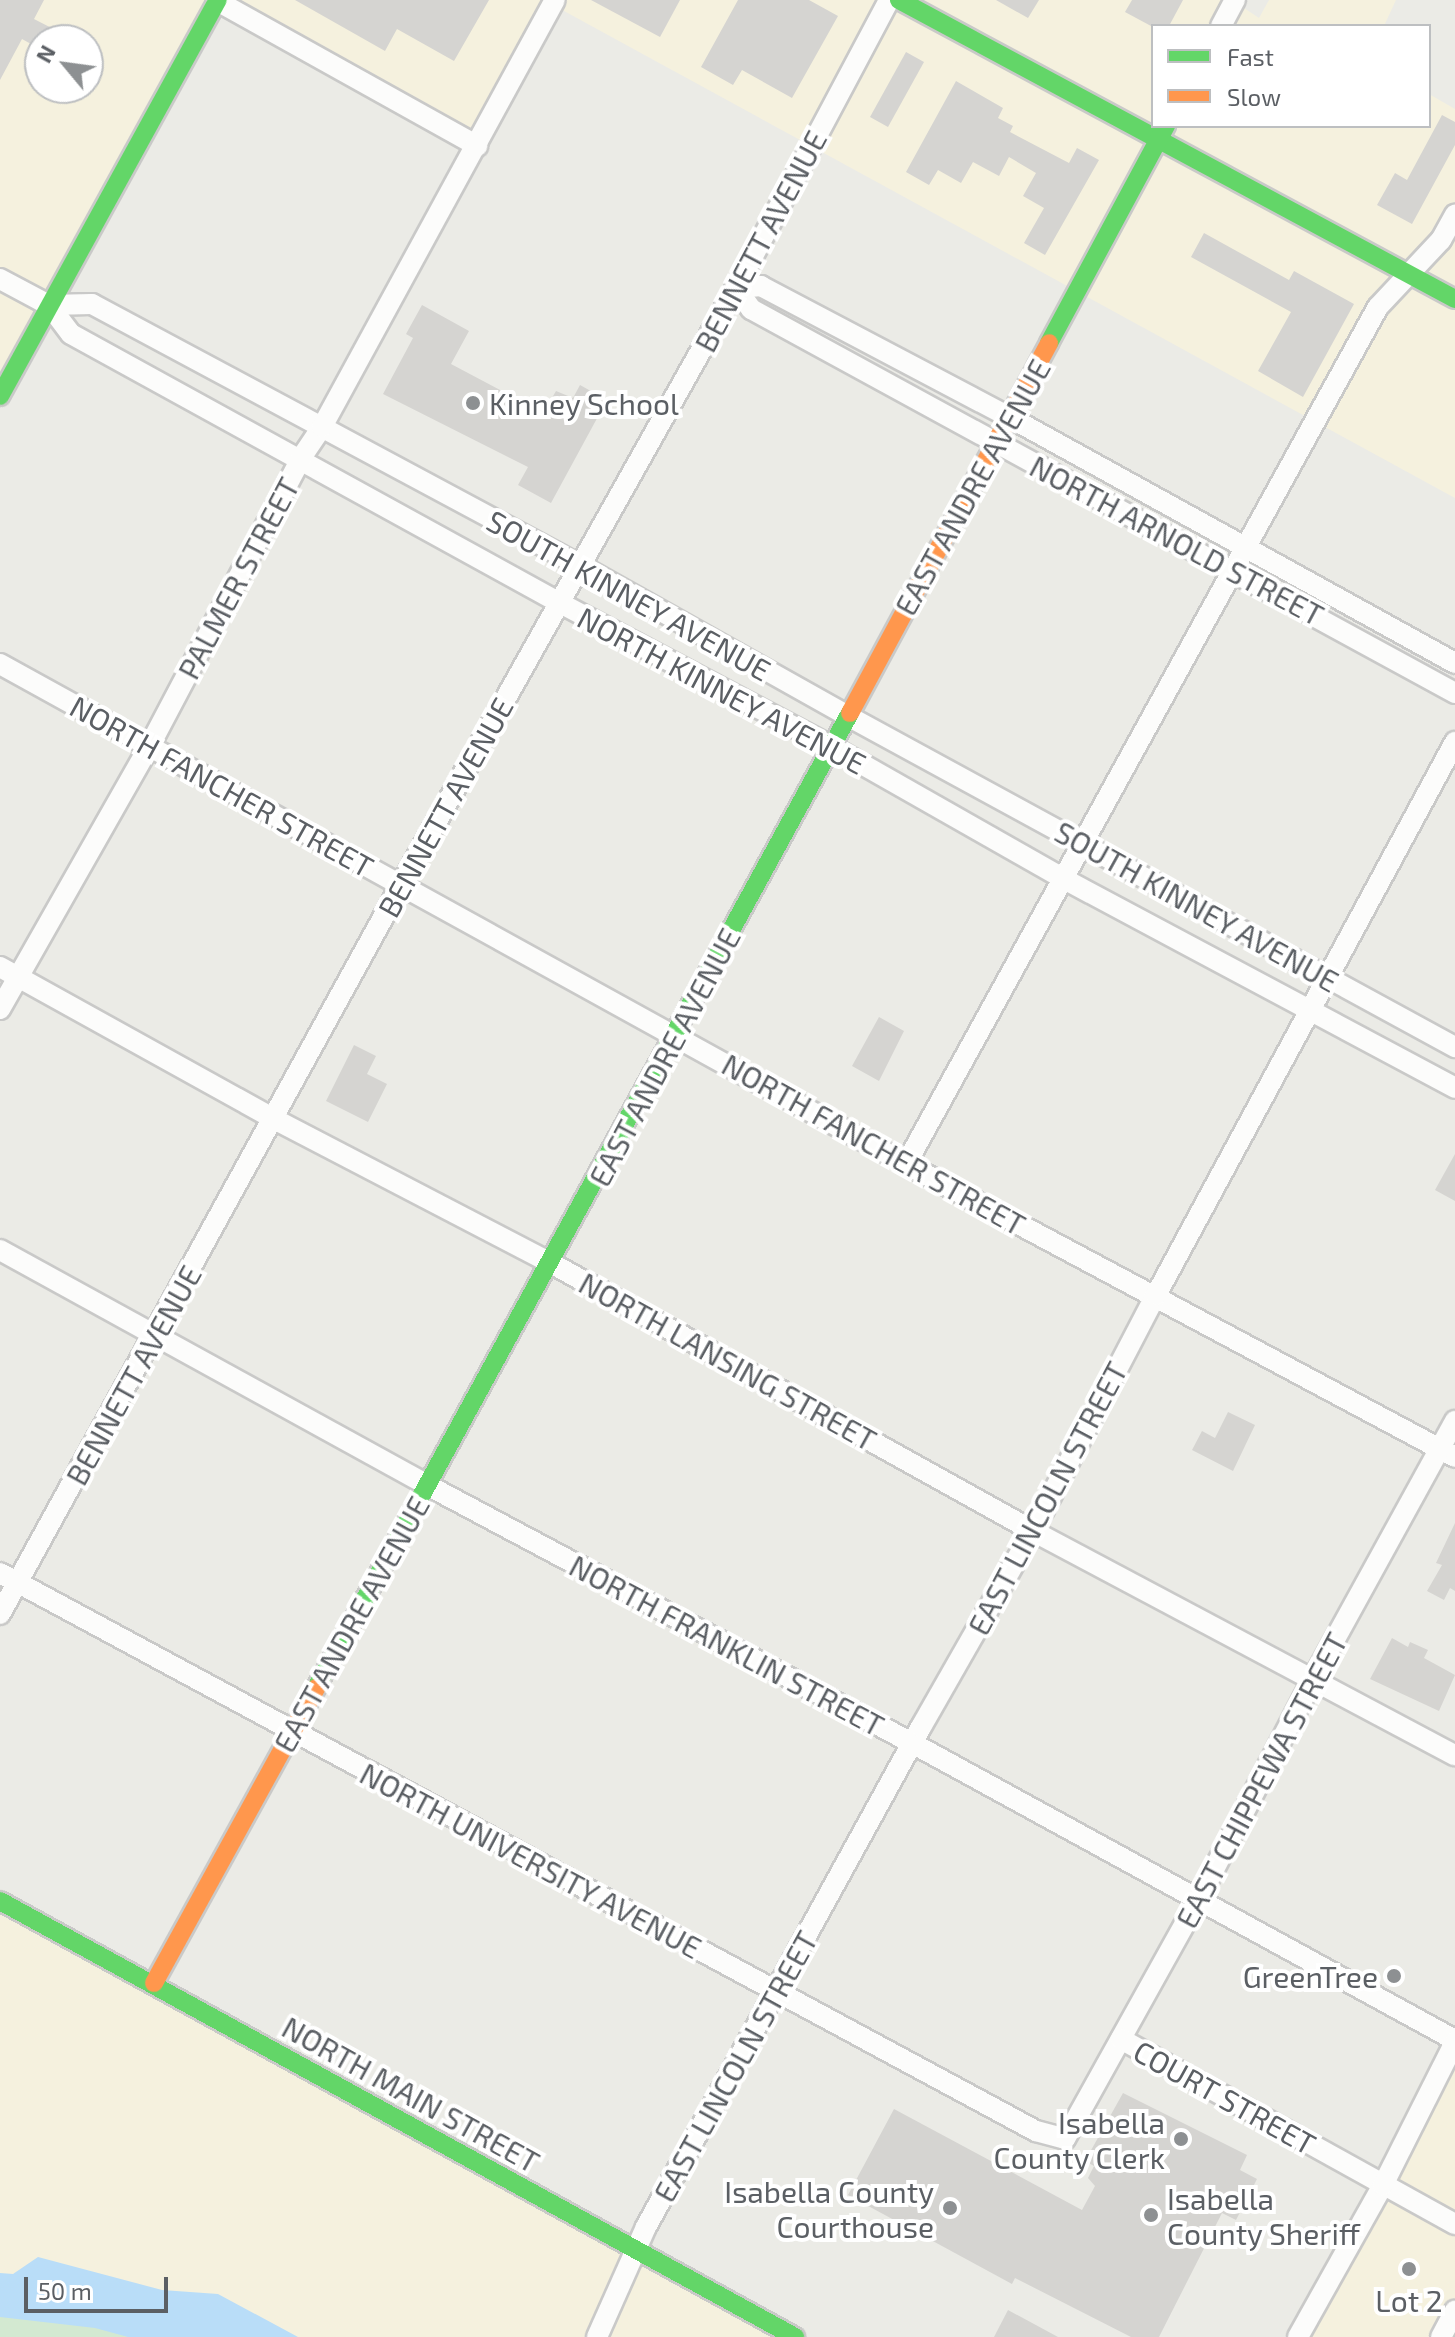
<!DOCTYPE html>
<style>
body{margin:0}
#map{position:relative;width:1455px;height:2337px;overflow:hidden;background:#ebebe6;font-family:"Exo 2",sans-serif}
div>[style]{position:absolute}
.commercial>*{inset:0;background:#f5f1de}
.green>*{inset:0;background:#d3e9d1}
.water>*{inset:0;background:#b9ddf8}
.building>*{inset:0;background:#d5d4d1}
.roads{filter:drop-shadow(2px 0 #c9c9c8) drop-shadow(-2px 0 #c9c9c8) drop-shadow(0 2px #c9c9c8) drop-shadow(0 -2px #c9c9c8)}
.street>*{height:20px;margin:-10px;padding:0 10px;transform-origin:10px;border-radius:10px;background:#fcfcfb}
.fast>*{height:18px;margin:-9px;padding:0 9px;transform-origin:9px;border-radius:9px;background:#63d668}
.slow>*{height:18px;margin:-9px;padding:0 9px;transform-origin:9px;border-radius:9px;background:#ff974d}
.dots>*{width:22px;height:22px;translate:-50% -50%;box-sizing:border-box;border:4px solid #fff;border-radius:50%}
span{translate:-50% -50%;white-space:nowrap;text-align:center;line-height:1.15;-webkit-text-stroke:8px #fff;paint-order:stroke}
.street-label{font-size:30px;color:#5b5f64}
.poi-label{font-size:30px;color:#5b5f64}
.left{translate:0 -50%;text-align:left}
.right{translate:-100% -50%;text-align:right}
.legend{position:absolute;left:1151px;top:24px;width:280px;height:104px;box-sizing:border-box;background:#fff;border:2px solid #bdbfc1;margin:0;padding:10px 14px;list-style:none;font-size:24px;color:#5b5f64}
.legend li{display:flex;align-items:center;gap:16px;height:40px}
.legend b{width:40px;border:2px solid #bdbfc1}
.north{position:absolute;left:24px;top:24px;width:80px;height:80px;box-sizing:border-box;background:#fff;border:2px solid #bdbfc1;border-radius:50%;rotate:299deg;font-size:22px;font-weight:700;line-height:32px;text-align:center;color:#5b5f64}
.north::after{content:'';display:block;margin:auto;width:28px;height:36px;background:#8d9092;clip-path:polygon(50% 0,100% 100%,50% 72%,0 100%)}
.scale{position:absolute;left:24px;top:2277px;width:144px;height:36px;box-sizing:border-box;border:4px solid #5b5f64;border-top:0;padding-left:10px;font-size:24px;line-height:28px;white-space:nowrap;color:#5b5f64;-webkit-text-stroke:6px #fff;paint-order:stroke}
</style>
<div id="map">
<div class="commercial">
<div style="clip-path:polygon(evenodd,0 0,1232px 0,1259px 18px,1269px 0,1396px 0,1384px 26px,1153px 26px,1153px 126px,1429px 126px,1429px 94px,1455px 109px,1455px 498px,553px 5px,477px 146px,217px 2px,0 396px,0 0,40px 40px,88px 40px,88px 88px,40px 88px,40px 40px)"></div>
<div style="clip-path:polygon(0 1902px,795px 2337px,233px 2337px,0 2296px)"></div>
<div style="clip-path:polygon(1455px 2042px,1455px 2337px,1299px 2337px)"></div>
</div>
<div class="green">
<div style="clip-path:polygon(0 2287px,233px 2337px,0 2337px)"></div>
</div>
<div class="water">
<div style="clip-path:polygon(38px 2257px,162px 2290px,218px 2294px,298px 2337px,128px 2337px,95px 2328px,0 2317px,0 2273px,13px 2274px)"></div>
</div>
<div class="building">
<div style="clip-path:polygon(0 0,44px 0,34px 19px,75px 40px,40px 40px,40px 49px,22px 39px,0 80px)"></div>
<div style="clip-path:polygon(295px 0,489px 0,454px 61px,397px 29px,385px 51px)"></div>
<div style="clip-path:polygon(591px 0,680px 0,660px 37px)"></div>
<div style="clip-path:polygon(738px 0,809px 0,838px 16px,792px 98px,742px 70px,733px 85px,701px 67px)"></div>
<div style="clip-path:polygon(996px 0,1039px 0,1028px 18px)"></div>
<div style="clip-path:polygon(1132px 0,1183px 0,1169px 26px,1151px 26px,1125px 12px)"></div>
<div style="clip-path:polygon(906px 52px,924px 62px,888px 127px,870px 117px)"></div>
<div style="clip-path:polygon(956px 81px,1003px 108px,998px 118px,1013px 126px,1010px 132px,1069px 163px,1077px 148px,1099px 160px,1045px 255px,1024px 243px,1044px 208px,1023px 196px,1036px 173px,1009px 157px,999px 176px,973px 162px,961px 183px,938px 170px,929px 185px,906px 172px)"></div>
<div style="clip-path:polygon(1442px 115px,1455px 122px,1455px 145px,1412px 224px,1377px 205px,1395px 173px,1407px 180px)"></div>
<div style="clip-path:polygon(1204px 233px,1289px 280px,1294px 271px,1354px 304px,1303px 397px,1258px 371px,1291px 312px,1191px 257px)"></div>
<div style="clip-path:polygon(422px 305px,469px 331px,451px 364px,530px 406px,533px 401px,546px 408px,556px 391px,573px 398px,580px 385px,607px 400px,551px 503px,518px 485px,528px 467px,383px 394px,413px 338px,406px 334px)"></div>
<div style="clip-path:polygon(879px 1017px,904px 1031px,879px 1081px,852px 1066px)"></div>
<div style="clip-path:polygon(354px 1045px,376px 1056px,367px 1074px,387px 1084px,368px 1122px,326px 1101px)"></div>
<div style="clip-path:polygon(1455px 1154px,1455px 1201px,1435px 1190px)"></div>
<div style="clip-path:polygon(1228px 1412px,1255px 1425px,1233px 1471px,1192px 1450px,1202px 1431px,1215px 1438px)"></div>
<div style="clip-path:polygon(1455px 1523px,1455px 1591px,1450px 1588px,1444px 1600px,1427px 1591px,1442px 1565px,1436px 1563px)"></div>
<div style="clip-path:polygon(1392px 1638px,1408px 1647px,1410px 1642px,1428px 1650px,1424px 1658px,1455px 1675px,1439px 1711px,1370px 1679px)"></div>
<div style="clip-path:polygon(1123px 2093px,1247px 2155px,1240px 2170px,1257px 2179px,1236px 2220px,1222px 2213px,1159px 2337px,1131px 2337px,1015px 2278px,1012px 2284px,848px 2195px,894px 2109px,1082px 2210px,1095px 2186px,1088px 2178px,1094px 2166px,1085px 2161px)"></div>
<div style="clip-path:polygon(1008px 2310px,1058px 2337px,994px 2337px)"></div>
</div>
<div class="roads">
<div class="street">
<div style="left:217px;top:1px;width:298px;rotate:29.1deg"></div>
<div style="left:1221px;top:26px;width:30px;rotate:-62deg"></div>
<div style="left:0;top:279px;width:55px;rotate:28deg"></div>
<div style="left:49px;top:305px;width:36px;rotate:53deg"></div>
<div style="left:71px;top:334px;width:558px;rotate:28.82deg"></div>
<div style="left:560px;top:603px;width:306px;rotate:27.9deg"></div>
<div style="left:830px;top:746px;width:269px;rotate:29.6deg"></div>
<div style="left:1064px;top:879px;width:443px;rotate:28.1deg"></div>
<div style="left:49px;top:305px;width:43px;rotate:-1.3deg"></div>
<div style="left:92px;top:304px;width:553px;rotate:28.19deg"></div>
<div style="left:579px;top:565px;width:306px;rotate:29.3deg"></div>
<div style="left:846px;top:715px;width:694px;rotate:28.6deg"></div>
<div style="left:1455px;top:663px;width:507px;rotate:-151.11deg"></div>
<div style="left:1011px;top:418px;width:283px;rotate:-152.2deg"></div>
<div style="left:761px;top:286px;width:25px;rotate:175deg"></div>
<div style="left:736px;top:288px;width:26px;rotate:54deg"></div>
<div style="left:751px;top:309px;width:802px;rotate:28.61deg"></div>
<div style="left:0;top:664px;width:1035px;rotate:28.89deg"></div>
<div style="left:906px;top:1164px;width:622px;rotate:28.09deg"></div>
<div style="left:0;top:967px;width:313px;rotate:29deg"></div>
<div style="left:274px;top:1119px;width:312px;rotate:27.5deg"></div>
<div style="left:551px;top:1263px;width:551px;rotate:29.07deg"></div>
<div style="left:1033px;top:1531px;width:478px;rotate:28deg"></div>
<div style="left:0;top:1009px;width:304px;rotate:-60.4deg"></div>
<div style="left:150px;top:745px;width:324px;rotate:-62.2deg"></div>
<div style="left:301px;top:458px;width:37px;rotate:-56deg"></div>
<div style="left:322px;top:427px;width:486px;rotate:-61.4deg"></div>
<div style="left:906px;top:1164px;width:978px;rotate:-61.16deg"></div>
<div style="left:1378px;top:307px;width:92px;rotate:-46.8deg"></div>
<div style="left:1441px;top:240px;width:29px;rotate:-61deg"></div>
<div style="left:0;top:1250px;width:490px;rotate:28.8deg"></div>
<div style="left:429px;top:1486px;width:547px;rotate:28.02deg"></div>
<div style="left:912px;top:1743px;width:619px;rotate:28.68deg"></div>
<div style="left:0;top:1573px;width:1177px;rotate:28.31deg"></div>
<div style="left:1036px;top:2131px;width:30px;rotate:15deg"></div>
<div style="left:1065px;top:2139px;width:271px;rotate:-60.9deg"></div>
<div style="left:1197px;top:1902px;width:249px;rotate:-62.5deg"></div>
<div style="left:1312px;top:1681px;width:297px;rotate:-61.2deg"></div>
<div style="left:0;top:1614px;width:832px;rotate:-61.19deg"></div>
<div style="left:401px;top:885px;width:685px;rotate:-60.7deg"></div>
<div style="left:736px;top:288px;width:326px;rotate:-62deg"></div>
<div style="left:1121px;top:2039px;width:382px;rotate:29deg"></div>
<div style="left:597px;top:2337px;width:120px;rotate:-66deg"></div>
<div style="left:646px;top:2227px;width:571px;rotate:-61.19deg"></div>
<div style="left:921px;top:1727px;width:226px;rotate:-60.3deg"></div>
<div style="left:1033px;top:1531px;width:266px;rotate:-62.5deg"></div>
<div style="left:1156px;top:1295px;width:629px;rotate:-61.6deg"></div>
<div style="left:1298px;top:2337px;width:174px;rotate:-60.8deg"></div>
<div style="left:1383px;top:2185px;width:160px;rotate:-63.3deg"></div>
<div style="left:1441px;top:2337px;width:30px;rotate:-62deg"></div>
</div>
<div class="fast">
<div style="left:899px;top:0;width:631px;rotate:28.27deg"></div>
<div style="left:1049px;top:343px;width:247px;rotate:-61.7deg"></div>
<div style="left:0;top:396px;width:452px;rotate:-61.2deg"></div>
<div style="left:316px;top:1688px;width:1112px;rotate:-61.29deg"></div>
<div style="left:0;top:1901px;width:907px;rotate:28.74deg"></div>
</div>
<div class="slow">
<div style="left:850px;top:713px;width:420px;rotate:-61.7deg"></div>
<div style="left:154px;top:1983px;width:337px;rotate:-61.2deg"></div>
</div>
</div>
<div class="dots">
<div style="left:473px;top:403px;background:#8d9092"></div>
<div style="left:1394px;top:1976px;background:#8d9092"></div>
<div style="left:1181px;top:2139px;background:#8d9092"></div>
<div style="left:950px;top:2208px;background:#8d9092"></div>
<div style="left:1151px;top:2215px;background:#8d9092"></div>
<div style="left:1409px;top:2269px;background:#8d9092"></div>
</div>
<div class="street-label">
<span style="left:760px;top:241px;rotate:-62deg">BENNETT AVENUE</span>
<span style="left:972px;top:487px;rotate:-61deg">EAST ANDRE AVENUE</span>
<span style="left:1177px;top:540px;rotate:28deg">NORTH ARNOLD STREET</span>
<span style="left:238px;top:578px;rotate:-62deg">PALMER STREET</span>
<span style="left:629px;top:595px;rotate:29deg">SOUTH KINNEY AVENUE</span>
<span style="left:722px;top:690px;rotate:28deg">NORTH KINNEY AVENUE</span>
<span style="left:222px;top:786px;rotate:29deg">NORTH FANCHER STREET</span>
<span style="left:445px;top:807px;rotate:-61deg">BENNETT AVENUE</span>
<span style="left:1197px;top:906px;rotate:29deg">SOUTH KINNEY AVENUE</span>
<span style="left:664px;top:1057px;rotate:-62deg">EAST ANDRE AVENUE</span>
<span style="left:874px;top:1144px;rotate:29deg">NORTH FANCHER STREET</span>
<span style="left:728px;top:1361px;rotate:29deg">NORTH LANSING STREET</span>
<span style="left:133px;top:1375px;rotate:-61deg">BENNETT AVENUE</span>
<span style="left:1047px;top:1498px;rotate:-62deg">EAST LINCOLN STREET</span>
<span style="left:351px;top:1624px;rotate:-61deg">EAST ANDRE AVENUE</span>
<span style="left:727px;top:1645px;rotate:28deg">NORTH FRANKLIN STREET</span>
<span style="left:1261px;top:1780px;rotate:-62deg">EAST CHIPPEWA STREET</span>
<span style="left:531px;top:1860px;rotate:28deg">NORTH UNIVERSITY AVENUE</span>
<span style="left:735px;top:2066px;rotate:-61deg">EAST LINCOLN STREET</span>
<span style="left:411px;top:2094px;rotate:29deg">NORTH MAIN STREET</span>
<span style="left:1225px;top:2097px;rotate:29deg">COURT STREET</span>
</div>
<div class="poi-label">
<span class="left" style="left:489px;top:403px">Kinney School</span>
<span class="right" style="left:1378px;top:1976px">GreenTree</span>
<span class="right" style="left:1165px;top:2139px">Isabella<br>County Clerk</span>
<span class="right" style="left:934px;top:2208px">Isabella County<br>Courthouse</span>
<span class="left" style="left:1167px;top:2215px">Isabella<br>County Sheriff</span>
<span style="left:1409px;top:2300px">Lot 2</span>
</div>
<ul class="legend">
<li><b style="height:10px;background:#63d668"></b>Fast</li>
<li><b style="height:10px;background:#ff974d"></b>Slow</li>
</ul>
<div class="north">N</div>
<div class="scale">50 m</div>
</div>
